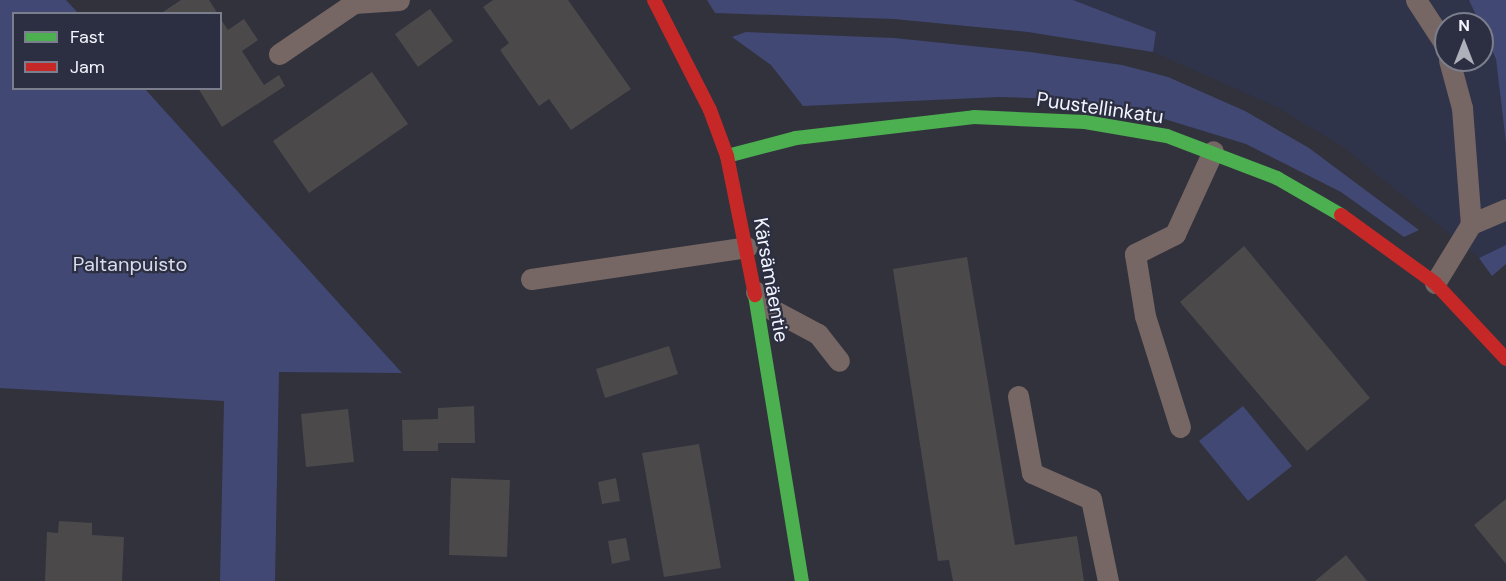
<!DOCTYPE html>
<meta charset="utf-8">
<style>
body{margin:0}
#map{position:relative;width:1506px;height:581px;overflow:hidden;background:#31323c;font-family:"DM Sans",sans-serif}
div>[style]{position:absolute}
.built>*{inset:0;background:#30344a}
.green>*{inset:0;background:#424874}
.building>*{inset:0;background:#4c494b}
.lane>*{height:21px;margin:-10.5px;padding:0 10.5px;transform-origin:10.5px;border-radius:10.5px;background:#776764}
.fast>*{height:14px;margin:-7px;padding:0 7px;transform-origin:7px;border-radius:7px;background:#4caf50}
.jam>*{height:14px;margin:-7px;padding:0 7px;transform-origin:7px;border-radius:7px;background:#c62828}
span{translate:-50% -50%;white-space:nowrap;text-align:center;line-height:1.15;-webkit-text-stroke:4.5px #2c2f41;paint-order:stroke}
.street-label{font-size:20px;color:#f2f4fe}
.park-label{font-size:20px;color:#d7dbee}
.legend{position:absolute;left:12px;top:12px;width:210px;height:78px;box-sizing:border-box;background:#2c2f41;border:2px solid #7b7e8d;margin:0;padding:8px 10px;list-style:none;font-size:18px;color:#f2f4fe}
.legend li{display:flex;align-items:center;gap:12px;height:30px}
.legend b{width:30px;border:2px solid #7b7e8d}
.north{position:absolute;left:1434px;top:12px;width:60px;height:60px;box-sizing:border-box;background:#2c2f41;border:2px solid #7b7e8d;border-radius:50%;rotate:0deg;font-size:16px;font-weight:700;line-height:24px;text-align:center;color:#f2f4fe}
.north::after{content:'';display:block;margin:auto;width:21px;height:27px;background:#aeb0ba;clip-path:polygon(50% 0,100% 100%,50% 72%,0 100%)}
</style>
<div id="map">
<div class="built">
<div style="clip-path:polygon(1073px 0,1469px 0,1480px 24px,1446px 24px,1446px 60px,1482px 60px,1482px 29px,1496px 59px,1506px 143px,1506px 245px,1479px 258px,1345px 148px,1277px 107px,1153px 52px,1155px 32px)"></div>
</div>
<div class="green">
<div style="clip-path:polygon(0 0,66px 0,78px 13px,14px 14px,14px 88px,145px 89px,402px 373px,279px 372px,275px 581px,220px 581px,224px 401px,0 388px)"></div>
<div style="clip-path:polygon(707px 0,1073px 0,1156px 32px,1153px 52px,1028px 32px,894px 19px,715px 13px)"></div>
<div style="clip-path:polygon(1469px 0,1506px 0,1506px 143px,1496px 59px)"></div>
<div style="clip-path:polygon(746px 32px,894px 38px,1030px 52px,1122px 65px,1168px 77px,1245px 111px,1309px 148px,1419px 230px,1404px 237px,1341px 192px,1246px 144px,1135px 110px,1060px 99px,999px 97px,803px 106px,771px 65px,732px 37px)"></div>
<div style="clip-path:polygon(1506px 245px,1506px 264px,1492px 276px,1479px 258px)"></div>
<div style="clip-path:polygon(1243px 406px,1292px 466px,1248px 501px,1199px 441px)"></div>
</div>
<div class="building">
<div style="clip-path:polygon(181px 0,209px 0,218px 14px,160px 14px)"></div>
<div style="clip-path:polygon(493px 0,568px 0,631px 89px,571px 130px,549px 99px,539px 106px,500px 50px,509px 43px,483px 7px)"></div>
<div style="clip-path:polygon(430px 9px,453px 41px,418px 67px,395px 34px)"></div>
<div style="clip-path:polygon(220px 18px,228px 30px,244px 19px,258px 40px,242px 51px,264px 85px,279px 75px,285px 86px,222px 127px,198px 88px,220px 88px)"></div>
<div style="clip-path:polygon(372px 72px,408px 124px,309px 193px,273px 141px)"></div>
<div style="clip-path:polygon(1244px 246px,1370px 398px,1307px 451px,1180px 302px)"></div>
<div style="clip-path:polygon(967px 257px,1015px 545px,1077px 536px,1084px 581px,953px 581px,949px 560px,938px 561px,893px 269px)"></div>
<div style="clip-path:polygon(669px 346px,678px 374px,605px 398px,596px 369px)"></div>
<div style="clip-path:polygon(474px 406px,475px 443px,438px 443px,438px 451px,403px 451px,402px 420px,438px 419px,438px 408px)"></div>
<div style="clip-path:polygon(348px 409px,354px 462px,306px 467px,301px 414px)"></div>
<div style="clip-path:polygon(699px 444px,721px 568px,664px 577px,642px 453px)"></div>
<div style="clip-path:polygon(451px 478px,510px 480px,507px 557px,449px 555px)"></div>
<div style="clip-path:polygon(616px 478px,620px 501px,602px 504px,598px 482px)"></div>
<div style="clip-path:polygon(1506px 499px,1506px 564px,1474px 525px)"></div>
<div style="clip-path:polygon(59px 521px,92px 523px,92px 535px,124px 537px,122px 581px,45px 581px,47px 532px,58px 533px)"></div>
<div style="clip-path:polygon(626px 538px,630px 560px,612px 564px,608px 541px)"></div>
<div style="clip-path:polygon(1346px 555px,1367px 581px,1315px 581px)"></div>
</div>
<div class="lane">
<div style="left:1416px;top:0;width:55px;rotate:56.9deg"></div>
<div style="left:279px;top:54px;width:91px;rotate:-34.2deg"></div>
<div style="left:354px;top:3px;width:45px;rotate:-3.8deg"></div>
<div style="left:1449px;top:60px;width:50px;rotate:74.8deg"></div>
<div style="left:1462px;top:108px;width:116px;rotate:85.6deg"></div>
<div style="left:531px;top:279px;width:218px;rotate:-8.4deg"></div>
<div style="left:1435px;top:283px;width:69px;rotate:-58.6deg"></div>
<div style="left:1471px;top:224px;width:38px;rotate:-23deg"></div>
<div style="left:756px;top:292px;width:25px;rotate:47deg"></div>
<div style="left:773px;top:310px;width:51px;rotate:28.1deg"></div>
<div style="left:818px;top:334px;width:34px;rotate:52deg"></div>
<div style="left:1018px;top:396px;width:78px;rotate:79.7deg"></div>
<div style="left:1032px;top:473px;width:64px;rotate:23.8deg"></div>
<div style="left:1091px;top:499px;width:84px;rotate:78.3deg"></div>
<div style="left:1180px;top:427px;width:116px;rotate:-107.5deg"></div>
<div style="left:1145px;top:316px;width:63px;rotate:-99.2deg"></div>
<div style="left:1135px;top:254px;width:45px;rotate:-26.6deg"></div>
<div style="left:1175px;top:234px;width:91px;rotate:-65.4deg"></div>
</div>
<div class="fast">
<div style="left:727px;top:156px;width:71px;rotate:-14.6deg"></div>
<div style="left:796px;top:138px;width:179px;rotate:-6.7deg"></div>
<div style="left:974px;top:117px;width:111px;rotate:2.6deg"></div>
<div style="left:1085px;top:122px;width:83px;rotate:9.7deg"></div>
<div style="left:1167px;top:136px;width:118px;rotate:20.9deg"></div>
<div style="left:1277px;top:178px;width:74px;rotate:30deg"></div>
<div style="left:755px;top:295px;width:290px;rotate:80.7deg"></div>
</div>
<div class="jam">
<div style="left:654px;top:0;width:123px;rotate:63deg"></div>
<div style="left:710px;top:110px;width:49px;rotate:69.7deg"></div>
<div style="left:727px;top:156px;width:142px;rotate:78.6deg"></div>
<div style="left:1341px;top:215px;width:116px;rotate:35.9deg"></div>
<div style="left:1435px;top:283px;width:104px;rotate:46.9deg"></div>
</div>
<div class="street-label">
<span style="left:1100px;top:108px;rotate:8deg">Puustellinkatu</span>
<span style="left:771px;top:280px;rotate:80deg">Kärsämäentie</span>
</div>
<div class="park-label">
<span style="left:130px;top:264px">Paltanpuisto</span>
</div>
<ul class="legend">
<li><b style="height:8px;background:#4caf50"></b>Fast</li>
<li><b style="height:8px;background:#c62828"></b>Jam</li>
</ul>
<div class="north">N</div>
</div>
